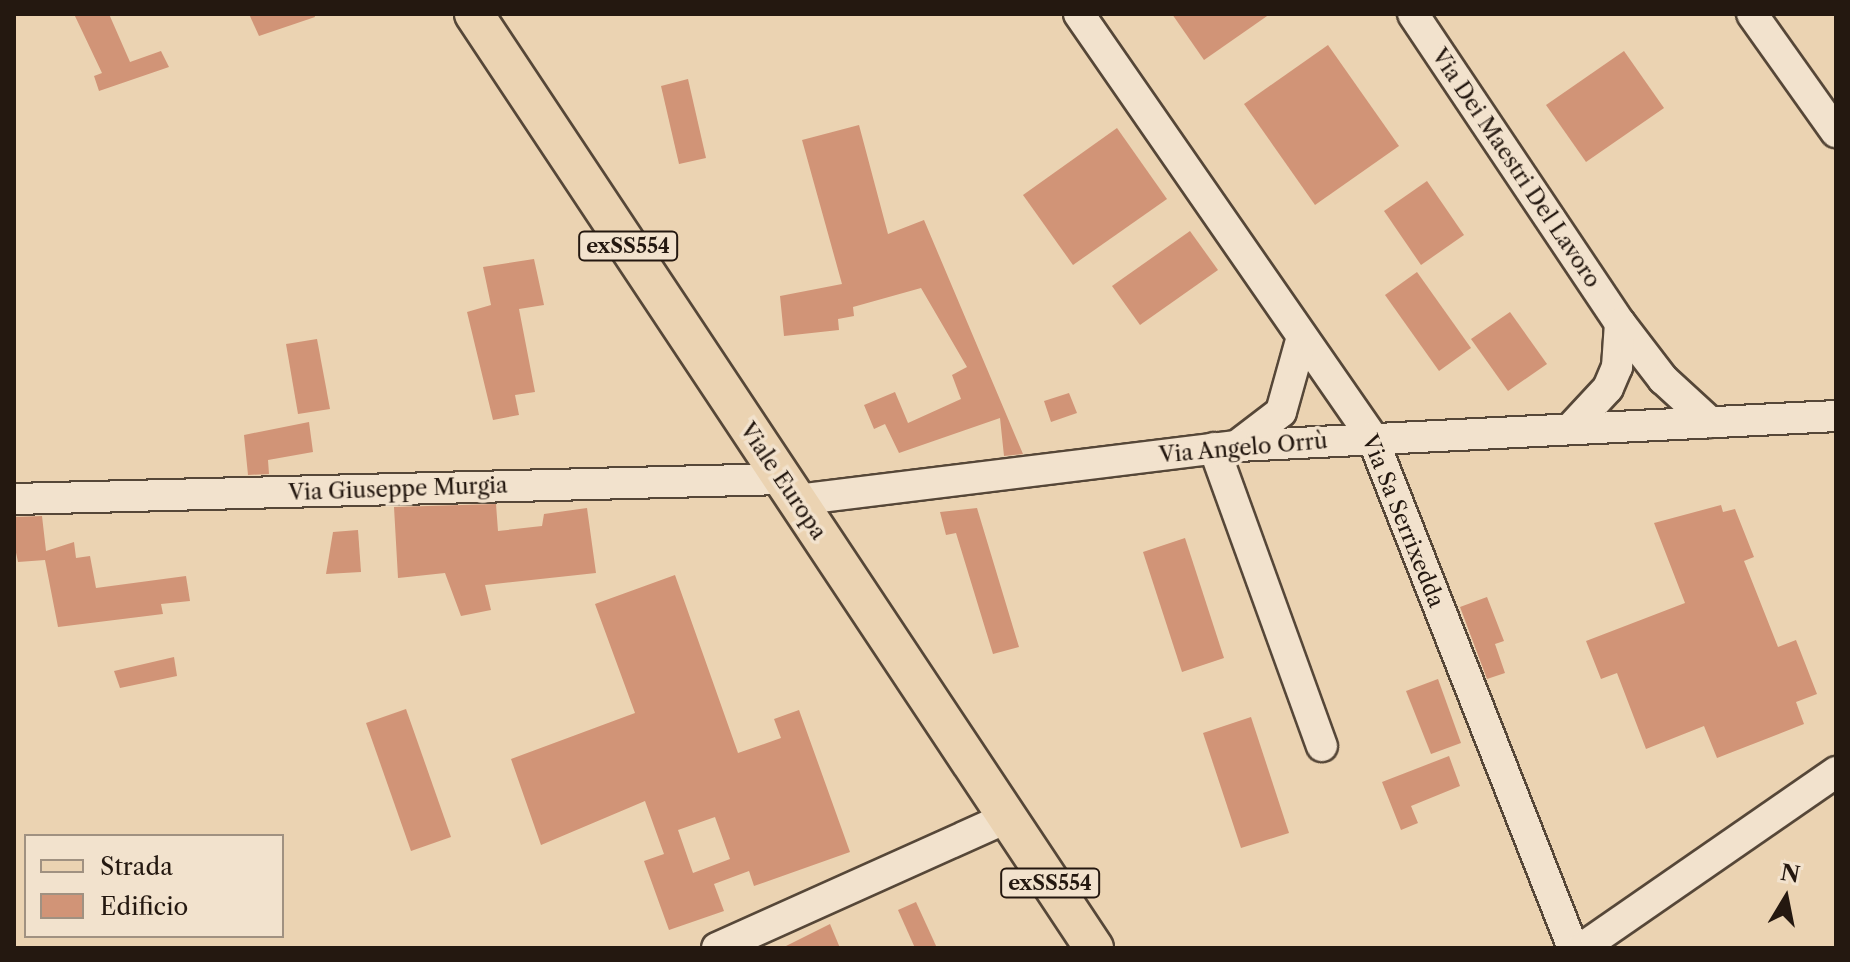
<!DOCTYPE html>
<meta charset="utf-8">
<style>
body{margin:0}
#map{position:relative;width:1850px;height:962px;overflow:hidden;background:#ebd3b2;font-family:"Libre Caslon Text",serif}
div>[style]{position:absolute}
.building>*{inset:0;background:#d19477}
.roads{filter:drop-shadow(2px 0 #564738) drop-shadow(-2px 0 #564738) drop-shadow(0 2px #564738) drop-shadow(0 -2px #564738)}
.minor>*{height:30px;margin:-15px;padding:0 15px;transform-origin:15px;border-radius:15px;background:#f2e2cd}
.major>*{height:38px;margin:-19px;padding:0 19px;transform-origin:19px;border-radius:19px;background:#ebd3b2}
span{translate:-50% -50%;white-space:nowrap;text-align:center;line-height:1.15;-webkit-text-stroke:7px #f2e2cd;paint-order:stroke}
.shield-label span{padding:2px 6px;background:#f2e2cd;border:2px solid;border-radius:6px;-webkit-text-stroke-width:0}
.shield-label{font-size:20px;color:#241810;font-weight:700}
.street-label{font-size:22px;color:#241810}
.frame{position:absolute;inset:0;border:16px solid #241810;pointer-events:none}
.legend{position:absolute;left:24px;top:834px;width:260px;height:104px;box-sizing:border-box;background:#f2e2cd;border:2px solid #a09181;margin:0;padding:10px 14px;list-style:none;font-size:24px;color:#241810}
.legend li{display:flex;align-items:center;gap:16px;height:40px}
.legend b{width:40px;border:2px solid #a09181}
.north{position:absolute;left:1746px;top:858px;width:80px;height:80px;-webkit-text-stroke:6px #f2e2cd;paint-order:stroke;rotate:10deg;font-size:22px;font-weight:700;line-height:32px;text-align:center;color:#241810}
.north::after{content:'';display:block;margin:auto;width:28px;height:36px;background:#241810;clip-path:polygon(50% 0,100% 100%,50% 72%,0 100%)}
</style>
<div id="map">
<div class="building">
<div style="clip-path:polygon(74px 14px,109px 14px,130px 62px,161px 51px,169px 67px,99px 91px,94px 76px,102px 73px)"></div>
<div style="clip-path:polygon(249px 14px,314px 14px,315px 17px,259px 36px)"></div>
<div style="clip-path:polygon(1172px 14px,1270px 14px,1204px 60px)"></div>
<div style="clip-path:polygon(1328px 45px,1399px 146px,1315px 205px,1244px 104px)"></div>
<div style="clip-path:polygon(1624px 51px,1664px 108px,1586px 162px,1546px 105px)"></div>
<div style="clip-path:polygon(688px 79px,706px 158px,679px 164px,661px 86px)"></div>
<div style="clip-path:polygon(859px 125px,888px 234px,924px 220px,1023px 454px,1004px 456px,1000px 418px,899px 453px,885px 424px,874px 429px,864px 405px,895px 392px,908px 423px,961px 399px,952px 375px,967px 367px,921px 288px,853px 307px,854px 316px,838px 319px,839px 330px,784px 336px,780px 296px,842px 284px,802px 140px)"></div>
<div style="clip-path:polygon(1117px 128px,1167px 199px,1073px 265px,1023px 195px)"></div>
<div style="clip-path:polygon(1427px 181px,1464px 235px,1421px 265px,1384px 211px)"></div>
<div style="clip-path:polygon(1190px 231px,1218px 270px,1140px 325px,1112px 286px)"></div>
<div style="clip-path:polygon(534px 259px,544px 305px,519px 309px,535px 392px,515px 395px,519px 415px,493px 420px,467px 312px,491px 305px,483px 267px)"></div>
<div style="clip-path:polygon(1417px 272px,1471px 348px,1439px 371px,1385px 295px)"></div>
<div style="clip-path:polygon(1510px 312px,1547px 364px,1508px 391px,1471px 339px)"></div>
<div style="clip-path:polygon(317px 339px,330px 409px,298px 414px,286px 344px)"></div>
<div style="clip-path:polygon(1069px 393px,1077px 413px,1051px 422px,1044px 401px)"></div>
<div style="clip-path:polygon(309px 422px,313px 452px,268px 460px,269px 474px,248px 475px,244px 435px)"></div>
<div style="clip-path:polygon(496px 504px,498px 531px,542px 526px,544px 514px,587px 508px,596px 573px,485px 585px,491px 610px,461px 616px,445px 573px,398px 578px,394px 507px)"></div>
<div style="clip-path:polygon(1721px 505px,1723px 512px,1735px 509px,1754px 557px,1744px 561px,1778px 647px,1796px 640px,1817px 694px,1796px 702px,1804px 724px,1717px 758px,1704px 726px,1646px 749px,1617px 673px,1601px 679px,1586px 641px,1685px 603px,1654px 523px)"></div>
<div style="clip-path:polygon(977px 508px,1019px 647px,993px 654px,956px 533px,946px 535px,940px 512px)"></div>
<div style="clip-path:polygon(42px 516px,46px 551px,74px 542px,76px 558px,90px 556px,96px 588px,186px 576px,190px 601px,161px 604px,163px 614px,58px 627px,45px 560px,18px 562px,14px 543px,14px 517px)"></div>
<div style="clip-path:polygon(358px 530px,361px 572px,326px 574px,333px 532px)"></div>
<div style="clip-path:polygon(1185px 538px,1224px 658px,1182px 672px,1143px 552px)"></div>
<div style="clip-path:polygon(evenodd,675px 575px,738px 753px,781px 738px,774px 719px,799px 710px,850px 852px,754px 886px,749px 871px,714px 884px,724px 911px,669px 930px,644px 861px,664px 854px,645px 801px,541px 845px,511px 759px,635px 713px,595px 604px,675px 575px,715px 817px,730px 859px,693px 873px,678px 830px,715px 817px)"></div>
<div style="clip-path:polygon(1487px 597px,1504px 641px,1495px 644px,1505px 673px,1487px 679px,1460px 607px)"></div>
<div style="clip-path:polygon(174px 657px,177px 676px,120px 688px,114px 671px)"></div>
<div style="clip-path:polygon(1438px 679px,1461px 743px,1431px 754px,1406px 691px)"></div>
<div style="clip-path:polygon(406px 709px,451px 837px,411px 851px,366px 723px)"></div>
<div style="clip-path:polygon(1251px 717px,1289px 833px,1241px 848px,1203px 733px)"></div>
<div style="clip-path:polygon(1449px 756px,1460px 786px,1411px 806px,1418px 823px,1401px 830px,1382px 782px)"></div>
<div style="clip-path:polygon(916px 902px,937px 948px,915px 948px,898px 910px)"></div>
<div style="clip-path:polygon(830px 924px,840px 948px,782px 948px)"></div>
</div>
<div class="roads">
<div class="minor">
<div style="left:1079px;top:14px;width:515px;rotate:55.29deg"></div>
<div style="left:1372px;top:437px;width:549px;rotate:68.53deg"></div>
<div style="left:1413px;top:14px;width:372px;rotate:56.2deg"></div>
<div style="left:1620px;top:323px;width:71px;rotate:52.5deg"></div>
<div style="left:1663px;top:379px;width:64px;rotate:42.5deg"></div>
<div style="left:1752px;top:14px;width:145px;rotate:54.6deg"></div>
<div style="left:1571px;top:428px;width:54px;rotate:-47.2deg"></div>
<div style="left:1608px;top:388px;width:23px;rotate:-67deg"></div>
<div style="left:1617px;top:367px;width:44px;rotate:-86.1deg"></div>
<div style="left:1238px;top:445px;width:54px;rotate:-37.5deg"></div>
<div style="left:1281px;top:412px;width:78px;rotate:-74.4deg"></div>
<div style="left:1214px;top:448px;width:317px;rotate:70.1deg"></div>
<div style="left:14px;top:499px;width:767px;rotate:-1.49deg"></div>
<div style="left:796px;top:500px;width:445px;rotate:-7deg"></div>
<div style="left:1238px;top:446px;width:599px;rotate:-2.87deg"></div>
<div style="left:717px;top:948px;width:317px;rotate:-24.2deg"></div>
<div style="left:1582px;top:948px;width:309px;rotate:-34.7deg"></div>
</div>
<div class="major">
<div style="left:474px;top:14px;width:1121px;rotate:56.42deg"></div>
</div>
</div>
<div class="shield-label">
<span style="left:628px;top:246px">exSS554</span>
<span style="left:1050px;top:883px">exSS554</span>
</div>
<div class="street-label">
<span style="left:1516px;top:168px;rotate:56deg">Via Dei Maestri Del Lavoro</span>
<span style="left:1243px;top:448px;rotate:-5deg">Via Angelo Orrù</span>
<span style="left:783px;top:481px;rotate:56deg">Viale Europa</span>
<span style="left:398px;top:489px;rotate:-2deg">Via Giuseppe Murgia</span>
<span style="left:1403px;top:521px;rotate:68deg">Via Sa Serrixedda</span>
</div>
<div class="frame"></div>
<ul class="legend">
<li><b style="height:10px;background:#ebd3b2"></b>Strada</li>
<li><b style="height:22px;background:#d19477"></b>Edificio</li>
</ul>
<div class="north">N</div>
</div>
